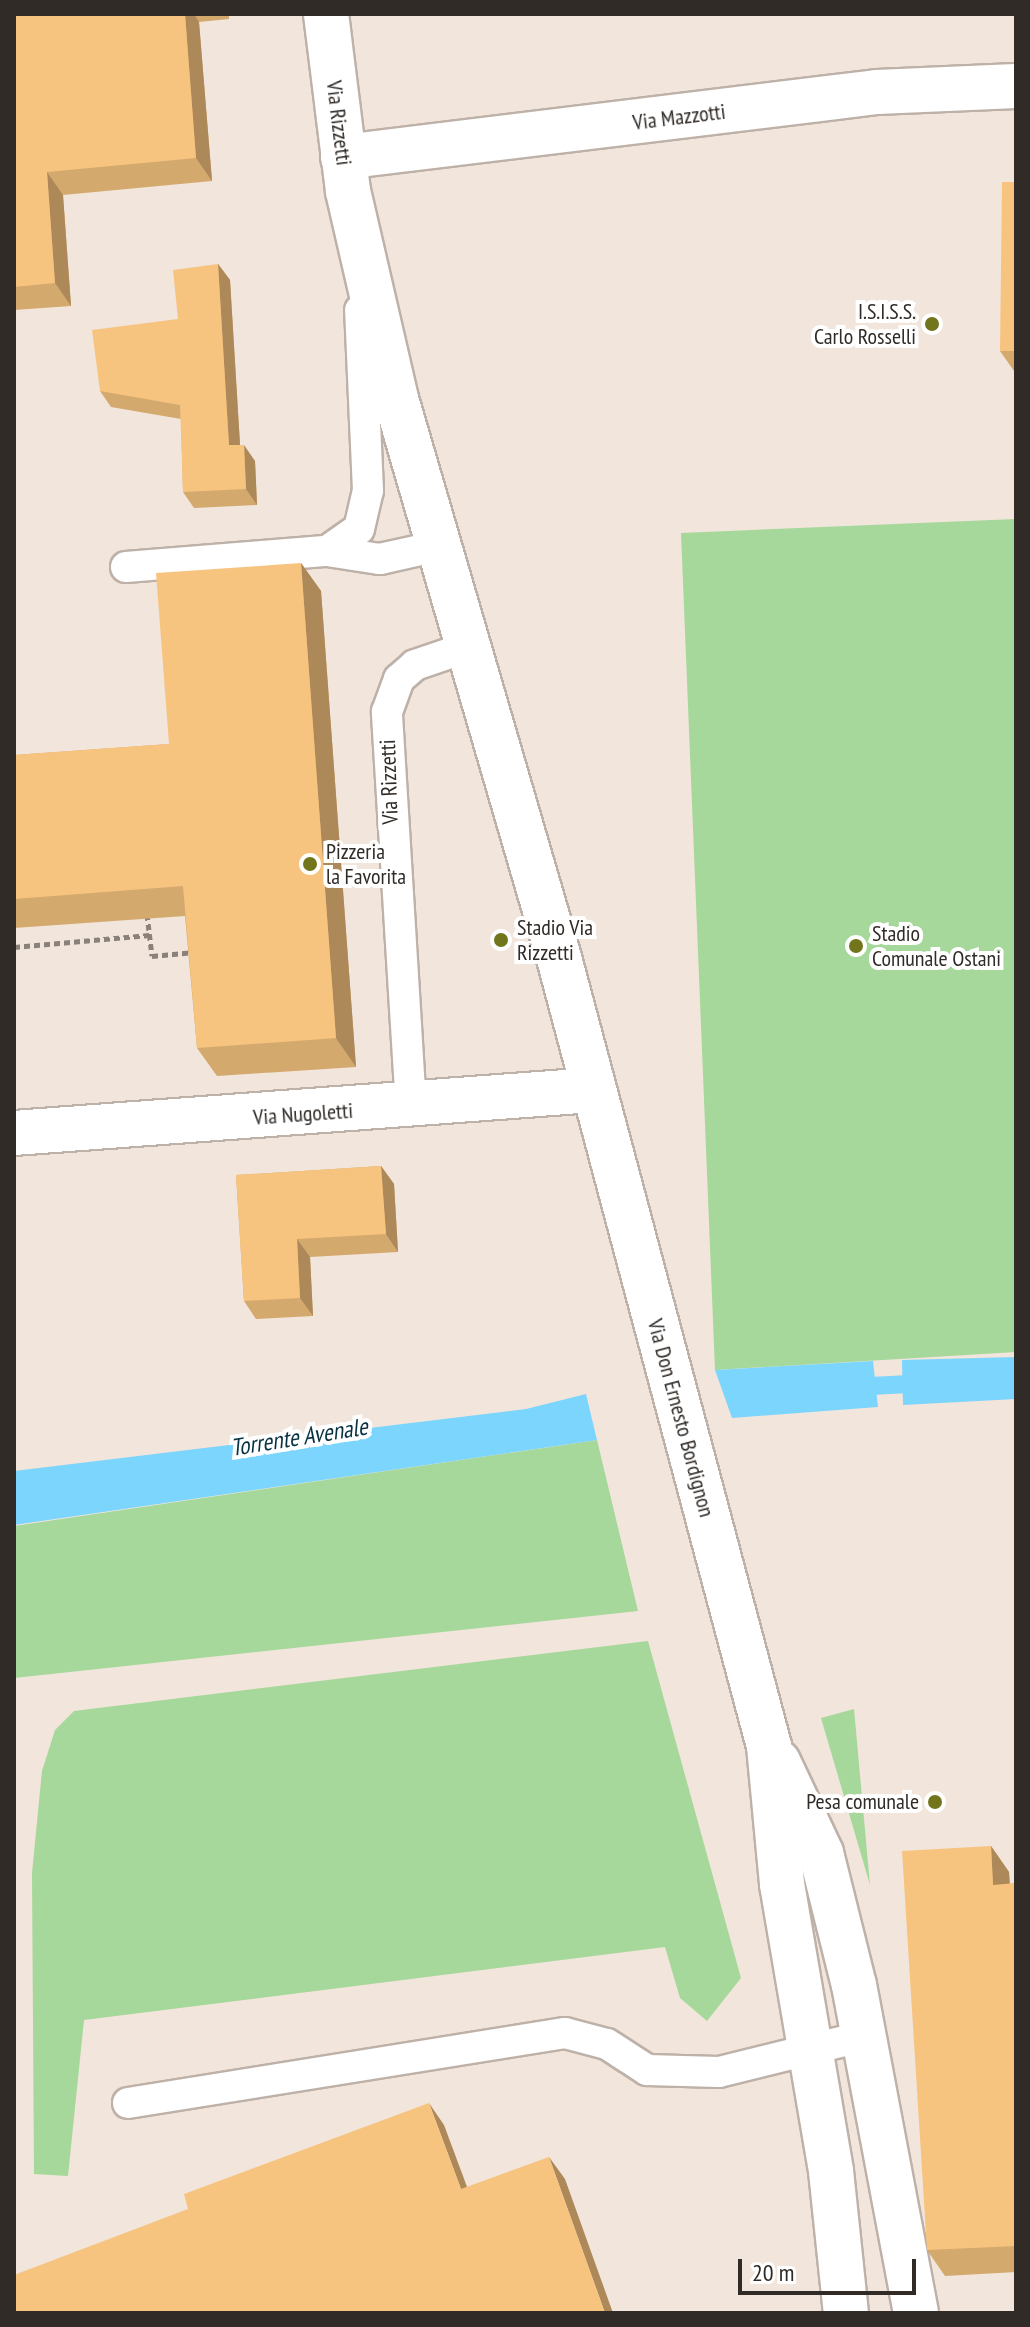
<!DOCTYPE html>
<style>
body{margin:0}
#map{position:relative;width:1030px;height:2327px;overflow:hidden;background:#f2e5db;font-family:"PT Sans Narrow",sans-serif}
div>[style]{position:absolute}
.green>*{inset:0;background:#a5d89a}
.water>*{inset:0;background:#7cd5fd}
.stream>*{height:18px;margin:-9px;padding:0 9px;transform-origin:9px;border-radius:9px;background:#7cd5fd}
.path>*{height:5px;margin-top:-2.5px;transform-origin:0;background:repeating-linear-gradient(90deg,#8a817a 0 6px,transparent 0 10px)}
.roads{filter:drop-shadow(2px 0 #beb1a8) drop-shadow(-2px 0 #beb1a8) drop-shadow(0 2px #beb1a8) drop-shadow(0 -2px #beb1a8)}
.service>*{height:30px;margin:-15px;padding:0 15px;transform-origin:15px;border-radius:15px;background:#fff}
.minor>*{height:44px;margin:-22px;padding:0 22px;transform-origin:22px;border-radius:22px;background:#fff}
.tertiary>*{height:44px;margin:-22px;padding:0 22px;transform-origin:22px;border-radius:22px;background:#fff}
.wall>*{inset:0;background:#d4a96e}
.shaded-wall>*{inset:0;background:#ad895a}
.building>*{inset:0;background:#f7c480}
.dots>*{width:22px;height:22px;translate:-50% -50%;box-sizing:border-box;border:4px solid #fff;border-radius:50%}
span{translate:-50% -50%;white-space:nowrap;text-align:center;line-height:1.15;-webkit-text-stroke:8px #fff;paint-order:stroke}
.street-label{font-size:22px;color:#302b27}
.poi-label{font-size:22px;color:#302b27}
.right{translate:-100% -50%;text-align:right}
.left{translate:0 -50%;text-align:left}
.water-label{font-size:24px;color:#083243;font-style:italic}
.frame{position:absolute;inset:0;border:16px solid #302b27;pointer-events:none}
.scale{position:absolute;left:738px;top:2259px;width:178px;height:36px;box-sizing:border-box;border:4px solid #302b27;border-top:0;padding-left:10px;font-size:24px;line-height:28px;white-space:nowrap;color:#302b27;-webkit-text-stroke:6px #fff;paint-order:stroke}
</style>
<div id="map">
<div class="green">
<div style="clip-path:polygon(1016px 519px,1016px 1352px,715px 1370px,681px 533px)"></div>
<div style="clip-path:polygon(597px 1440px,638px 1611px,14px 1678px,14px 1526px)"></div>
<div style="clip-path:polygon(648px 1641px,741px 1978px,707px 2021px,680px 1998px,665px 1947px,84px 2020px,68px 2176px,34px 2174px,32px 1873px,42px 1771px,55px 1730px,74px 1711px)"></div>
<div style="clip-path:polygon(854px 1709px,870px 1885px,821px 1718px)"></div>
</div>
<div class="water">
<div style="clip-path:polygon(1016px 1357px,1016px 1399px,903px 1405px,902px 1360px)"></div>
<div style="clip-path:polygon(873px 1361px,878px 1407px,732px 1418px,715px 1370px)"></div>
<div style="clip-path:polygon(586px 1394px,597px 1440px,14px 1525px,14px 1471px,526px 1409px)"></div>
</div>
<div class="stream">
<div style="left:853px;top:1387px;width:74px;rotate:-3.1deg"></div>
</div>
<div class="path">
<div style="left:147px;top:914px;width:42px;rotate:83.2deg"></div>
<div style="left:152px;top:956px;width:43px;rotate:-5.3deg"></div>
<div style="left:14px;top:947px;width:136px;rotate:-5.1deg"></div>
</div>
<div class="roads">
<div class="service">
<div style="left:327px;top:551px;width:39px;rotate:-35deg"></div>
<div style="left:359px;top:529px;width:39px;rotate:-77deg"></div>
<div style="left:368px;top:491px;width:181px;rotate:-92.5deg"></div>
<div style="left:126px;top:567px;width:202px;rotate:-4.6deg"></div>
<div style="left:327px;top:551px;width:54px;rotate:8.6deg"></div>
<div style="left:380px;top:559px;width:59px;rotate:-12.6deg"></div>
<div style="left:411px;top:1107px;width:396px;rotate:-93.5deg"></div>
<div style="left:387px;top:712px;width:35px;rotate:-70deg"></div>
<div style="left:399px;top:679px;width:21px;rotate:-41deg"></div>
<div style="left:415px;top:665px;width:56px;rotate:-18.8deg"></div>
<div style="left:128px;top:2103px;width:443px;rotate:-9.1deg"></div>
<div style="left:565px;top:2033px;width:43px;rotate:14.7deg"></div>
<div style="left:607px;top:2044px;width:48px;rotate:33deg"></div>
<div style="left:647px;top:2070px;width:72px;rotate:1.6deg"></div>
<div style="left:719px;top:2072px;width:149px;rotate:-13.9deg"></div>
</div>
<div class="minor">
<div style="left:343px;top:157px;width:538px;rotate:-6.94deg"></div>
<div style="left:877px;top:92px;width:139px;rotate:-2.5deg"></div>
<div style="left:14px;top:1133px;width:580px;rotate:-4.25deg"></div>
</div>
<div class="tertiary">
<div style="left:326px;top:14px;width:178px;rotate:82.9deg"></div>
<div style="left:348px;top:191px;width:213px;rotate:77deg"></div>
<div style="left:396px;top:399px;width:582px;rotate:73.74deg"></div>
<div style="left:559px;top:958px;width:816px;rotate:75.08deg"></div>
<div style="left:769px;top:1746px;width:139px;rotate:84.6deg"></div>
<div style="left:782px;top:1884px;width:291px;rotate:80.3deg"></div>
<div style="left:831px;top:2171px;width:143px;rotate:84deg"></div>
<div style="left:778px;top:1762px;width:101px;rotate:64.7deg"></div>
<div style="left:821px;top:1853px;width:136px;rotate:76deg"></div>
<div style="left:854px;top:1985px;width:334px;rotate:79.3deg"></div>
</div>
</div>
<div class="wall">
<div style="clip-path:polygon(14px 14px,229px 14px,229px 19px,199px 22px,212px 181px,63px 195px,71px 306px,14px 310px)"></div>
<div style="clip-path:polygon(1016px 182px,1016px 371px,1014px 371px,1000px 351px)"></div>
<div style="clip-path:polygon(218px 264px,230px 280px,240px 445px,255px 461px,257px 505px,194px 508px,183px 492px,181px 419px,111px 407px,100px 391px,178px 319px)"></div>
<div style="clip-path:polygon(301px 563px,321px 591px,356px 1067px,217px 1076px,197px 1048px,185px 916px,14px 928px,14px 755px,169px 744px)"></div>
<div style="clip-path:polygon(381px 1166px,394px 1184px,398px 1252px,310px 1257px,313px 1316px,256px 1319px,244px 1301px,236px 1175px)"></div>
<div style="clip-path:polygon(991px 1846px,1009px 1872px,1010px 1884px,1016px 1883px,1016px 2272px,945px 2276px,927px 2250px)"></div>
</div>
<div class="shaded-wall">
<div style="clip-path:polygon(185px 14px,194px 14px,199px 22px,212px 181px,196px 158px)"></div>
<div style="clip-path:polygon(47px 172px,63px 195px,71px 306px,55px 283px)"></div>
<div style="clip-path:polygon(218px 264px,230px 280px,241px 461px,229px 445px)"></div>
<div style="clip-path:polygon(244px 445px,255px 461px,257px 505px,246px 489px)"></div>
<div style="clip-path:polygon(301px 563px,321px 591px,356px 1067px,336px 1038px)"></div>
<div style="clip-path:polygon(381px 1166px,394px 1184px,398px 1252px,386px 1234px)"></div>
<div style="clip-path:polygon(297px 1239px,310px 1257px,313px 1316px,300px 1298px)"></div>
<div style="clip-path:polygon(991px 1846px,1009px 1872px,1011px 1911px,993px 1885px)"></div>
<div style="clip-path:polygon(429px 2103px,444px 2125px,476px 2211px,461px 2189px)"></div>
<div style="clip-path:polygon(549px 2157px,565px 2179px,613px 2313px,605px 2313px)"></div>
</div>
<div class="building">
<div style="clip-path:polygon(14px 14px,185px 14px,196px 158px,47px 172px,55px 283px,14px 287px)"></div>
<div style="clip-path:polygon(1002px 182px,1016px 182px,1016px 351px,1000px 351px)"></div>
<div style="clip-path:polygon(218px 264px,229px 445px,244px 445px,246px 489px,183px 492px,180px 405px,100px 391px,92px 330px,178px 319px,173px 270px)"></div>
<div style="clip-path:polygon(301px 563px,336px 1038px,197px 1048px,183px 886px,14px 899px,14px 755px,169px 744px,156px 573px)"></div>
<div style="clip-path:polygon(381px 1166px,386px 1234px,297px 1239px,300px 1298px,244px 1301px,236px 1175px)"></div>
<div style="clip-path:polygon(991px 1846px,993px 1885px,1016px 1883px,1016px 2246px,927px 2250px,902px 1851px)"></div>
<div style="clip-path:polygon(429px 2103px,461px 2189px,549px 2157px,605px 2313px,14px 2313px,14px 2275px,188px 2209px,184px 2194px)"></div>
</div>
<div class="dots">
<div style="left:932px;top:324px;background:#72751c"></div>
<div style="left:310px;top:864px;background:#72751c"></div>
<div style="left:501px;top:940px;background:#72751c"></div>
<div style="left:856px;top:946px;background:#72751c"></div>
<div style="left:935px;top:1802px;background:#72751c"></div>
</div>
<div class="street-label">
<span style="left:679px;top:117px;rotate:-7deg">Via Mazzotti</span>
<span style="left:339px;top:123px;rotate:83deg">Via Rizzetti</span>
<span style="left:389px;top:782px;rotate:-92deg">Via Rizzetti</span>
<span style="left:303px;top:1114px;rotate:-4deg">Via Nugoletti</span>
<span style="left:681px;top:1418px;rotate:75deg">Via Don Ernesto Bordignon</span>
</div>
<div class="poi-label">
<span class="right" style="left:916px;top:324px">I.S.I.S.S.<br>Carlo Rosselli</span>
<span class="left" style="left:326px;top:864px">Pizzeria<br>la Favorita</span>
<span class="left" style="left:517px;top:940px">Stadio Via<br>Rizzetti</span>
<span class="left" style="left:872px;top:946px">Stadio<br>Comunale Ostani</span>
<span class="right" style="left:919px;top:1802px">Pesa comunale</span>
</div>
<div class="water-label">
<span style="left:299px;top:1437px;rotate:-9deg">Torrente Avenale</span>
</div>
<div class="frame"></div>
<div class="scale">20 m</div>
</div>
